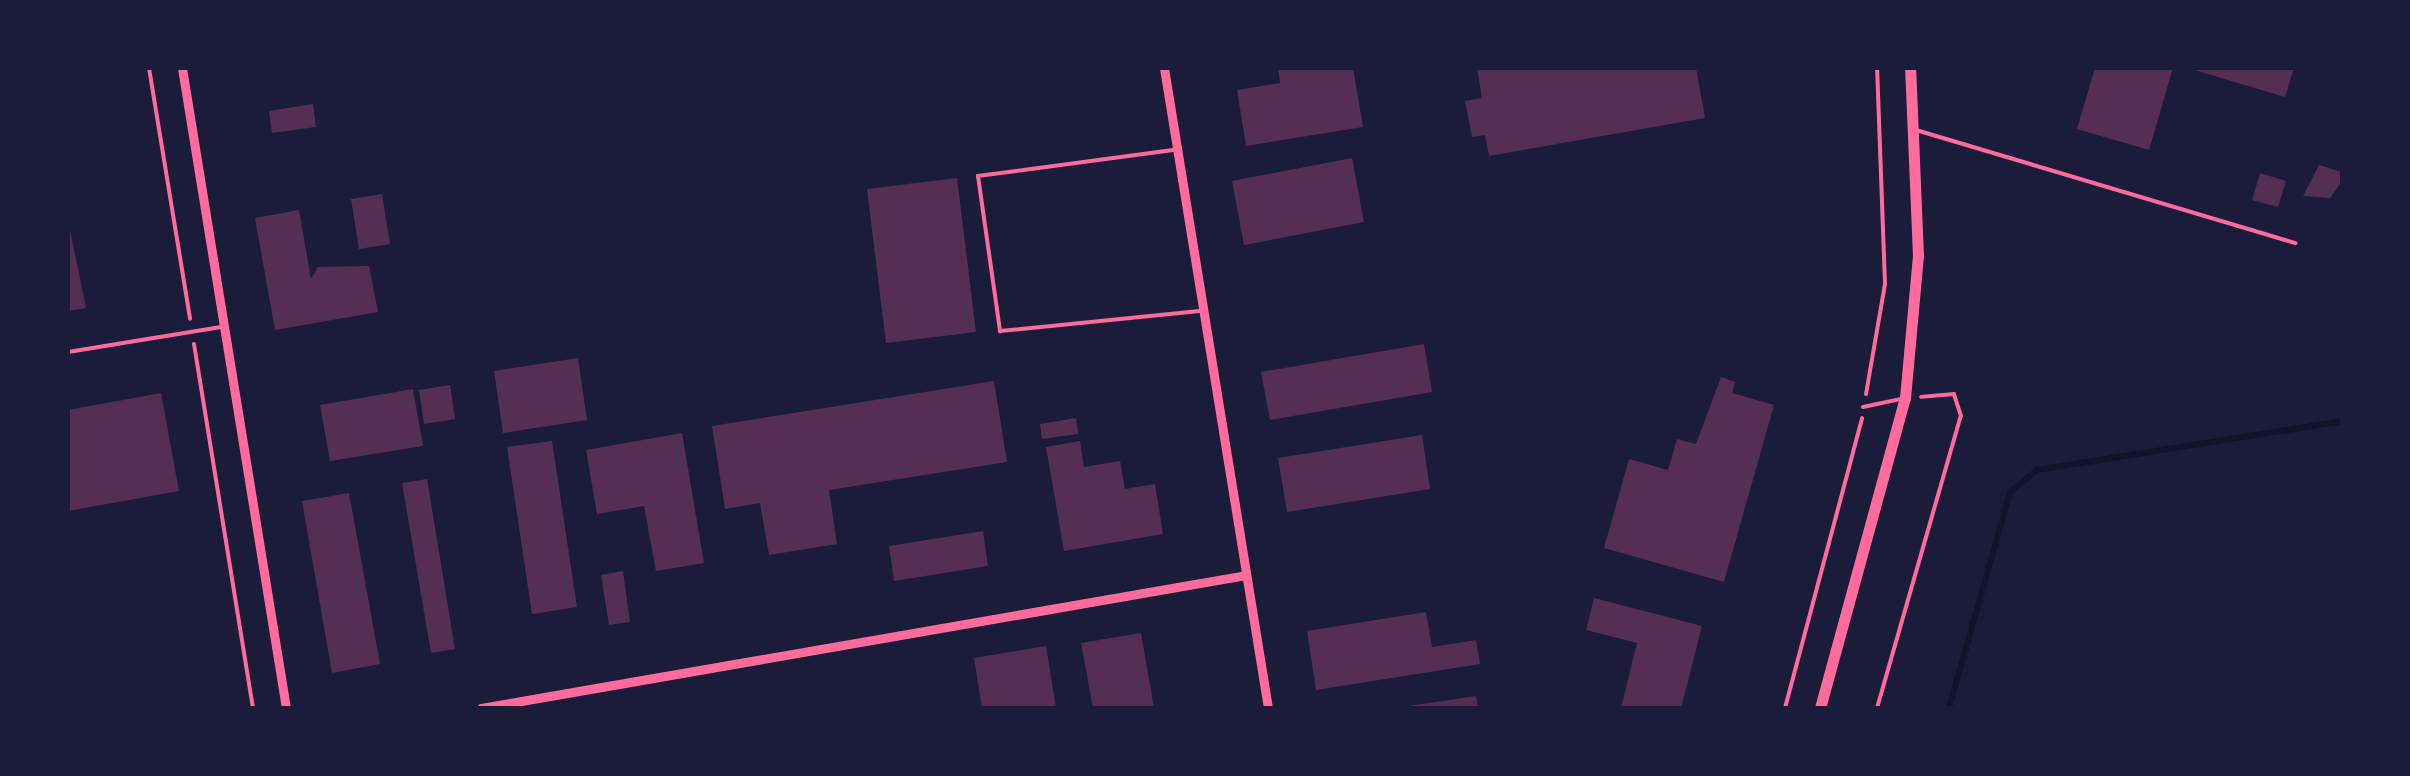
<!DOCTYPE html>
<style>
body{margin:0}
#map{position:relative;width:2410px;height:776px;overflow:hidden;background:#1b1b3a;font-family:"PT Sans Narrow",sans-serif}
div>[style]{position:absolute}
.stream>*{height:6px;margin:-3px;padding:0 3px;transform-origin:3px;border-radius:3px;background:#12122b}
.building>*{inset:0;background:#542f53}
.path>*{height:4px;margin:-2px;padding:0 2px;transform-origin:2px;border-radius:2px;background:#ff6b9d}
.service>*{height:4px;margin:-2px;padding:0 2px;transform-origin:2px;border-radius:2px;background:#ff6b9d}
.minor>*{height:9px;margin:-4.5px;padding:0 4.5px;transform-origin:4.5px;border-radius:4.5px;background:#ff6b9d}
.secondary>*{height:11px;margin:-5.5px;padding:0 5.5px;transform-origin:5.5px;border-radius:5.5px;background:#ff6b9d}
span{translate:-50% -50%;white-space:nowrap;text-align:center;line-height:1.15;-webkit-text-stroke:10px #1b1b3a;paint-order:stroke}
.frame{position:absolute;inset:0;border:70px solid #1b1b3a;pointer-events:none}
</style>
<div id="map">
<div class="stream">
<div style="left:1949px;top:708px;width:224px;rotate:-74.2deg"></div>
<div style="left:2010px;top:492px;width:35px;rotate:-39deg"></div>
<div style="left:2037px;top:470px;width:309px;rotate:-9.1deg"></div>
</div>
<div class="building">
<div style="clip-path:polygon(1278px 68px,1353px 68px,1363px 127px,1246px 146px,1237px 90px,1280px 83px)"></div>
<div style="clip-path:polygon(1477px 68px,1696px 68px,1705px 118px,1489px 156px,1485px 135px,1472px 137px,1465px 101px,1482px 98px)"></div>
<div style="clip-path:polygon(2095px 68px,2173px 68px,2149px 150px,2077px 129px)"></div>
<div style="clip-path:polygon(2188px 68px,2294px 68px,2285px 97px)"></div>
<div style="clip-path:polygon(313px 104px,316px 127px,272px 133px,269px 111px)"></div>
<div style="clip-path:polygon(1352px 158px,1364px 222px,1244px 245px,1232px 181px)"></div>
<div style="clip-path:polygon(2319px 165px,2342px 172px,2342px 181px,2330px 198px,2303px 196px)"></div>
<div style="clip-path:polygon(2260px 173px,2286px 181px,2278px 207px,2252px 200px)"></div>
<div style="clip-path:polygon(957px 178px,976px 332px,886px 343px,867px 189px)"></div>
<div style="clip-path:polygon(382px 194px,390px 244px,359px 249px,351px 199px)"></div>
<div style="clip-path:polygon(299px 210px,311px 279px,318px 267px,369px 266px,378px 312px,275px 330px,255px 218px)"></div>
<div style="clip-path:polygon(68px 220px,86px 308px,68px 311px)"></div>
<div style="clip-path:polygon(1424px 344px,1432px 392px,1270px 420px,1261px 372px)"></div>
<div style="clip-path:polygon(578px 358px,587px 420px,503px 433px,494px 371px)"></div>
<div style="clip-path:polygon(1721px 377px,1735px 382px,1732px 393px,1774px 405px,1724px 582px,1604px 548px,1629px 459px,1668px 470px,1677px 439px,1696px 444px)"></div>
<div style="clip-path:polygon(994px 381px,1007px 462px,829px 490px,837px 544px,769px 555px,760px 503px,725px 509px,712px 426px)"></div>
<div style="clip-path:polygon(450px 385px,455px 419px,424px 424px,419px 390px)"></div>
<div style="clip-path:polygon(413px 389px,423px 446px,330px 461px,320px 405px)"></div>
<div style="clip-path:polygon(161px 393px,179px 491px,68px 511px,68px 410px)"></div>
<div style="clip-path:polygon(1076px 418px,1078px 434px,1042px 439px,1040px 424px)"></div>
<div style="clip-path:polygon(682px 433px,704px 563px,656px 571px,644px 506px,597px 514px,586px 450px)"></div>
<div style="clip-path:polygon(1422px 435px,1430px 489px,1287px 512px,1278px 458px)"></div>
<div style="clip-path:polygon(552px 441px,577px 607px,532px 614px,507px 447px)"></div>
<div style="clip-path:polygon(1080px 441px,1084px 467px,1120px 461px,1125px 489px,1155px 484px,1163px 534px,1064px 551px,1046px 447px)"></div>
<div style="clip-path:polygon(427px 479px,455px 649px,431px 653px,402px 483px)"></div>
<div style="clip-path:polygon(349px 493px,380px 664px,332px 673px,302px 501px)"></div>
<div style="clip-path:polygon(983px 531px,988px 566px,894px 581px,889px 546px)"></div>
<div style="clip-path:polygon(623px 571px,630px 622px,609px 625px,601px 575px)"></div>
<div style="clip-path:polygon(1594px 598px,1702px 626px,1681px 708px,1621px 708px,1637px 643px,1586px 630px)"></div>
<div style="clip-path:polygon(1426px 612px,1432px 647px,1476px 640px,1480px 664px,1316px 690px,1307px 631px)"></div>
<div style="clip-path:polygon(1141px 633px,1154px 708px,1093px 708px,1081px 643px)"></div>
<div style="clip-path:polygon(1046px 646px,1056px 708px,982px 708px,974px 658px)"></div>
<div style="clip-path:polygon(1476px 696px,1478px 708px,1409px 708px,1409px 706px)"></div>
</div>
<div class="path">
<div style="left:149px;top:68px;width:254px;rotate:80.7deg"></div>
<div style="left:194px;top:344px;width:369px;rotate:80.8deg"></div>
<div style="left:1866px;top:394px;width:112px;rotate:-80.2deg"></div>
<div style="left:1885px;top:284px;width:216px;rotate:-92.1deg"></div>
<div style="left:1785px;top:708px;width:300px;rotate:-75.1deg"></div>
<div style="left:1877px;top:708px;width:304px;rotate:-74deg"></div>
<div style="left:1961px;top:416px;width:23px;rotate:-108deg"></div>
<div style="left:1954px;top:394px;width:33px;rotate:175deg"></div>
</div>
<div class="service">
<div style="left:1916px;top:130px;width:396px;rotate:16.6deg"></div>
<div style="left:1173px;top:150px;width:197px;rotate:172.4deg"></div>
<div style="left:978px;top:176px;width:157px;rotate:81.9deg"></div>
<div style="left:1000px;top:331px;width:203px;rotate:-5.7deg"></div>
<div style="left:68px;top:352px;width:155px;rotate:-9.3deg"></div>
<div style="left:1863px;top:407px;width:39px;rotate:-12deg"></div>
</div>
<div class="minor">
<div style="left:182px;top:68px;width:648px;rotate:80.77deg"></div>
<div style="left:1164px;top:68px;width:648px;rotate:80.77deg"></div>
<div style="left:481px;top:708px;width:776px;rotate:-9.86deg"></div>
</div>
<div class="secondary">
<div style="left:1820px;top:708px;width:321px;rotate:-74.7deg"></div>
<div style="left:1905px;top:398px;width:143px;rotate:-84.8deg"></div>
<div style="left:1918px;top:256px;width:188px;rotate:-92.4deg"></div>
</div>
<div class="frame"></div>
</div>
